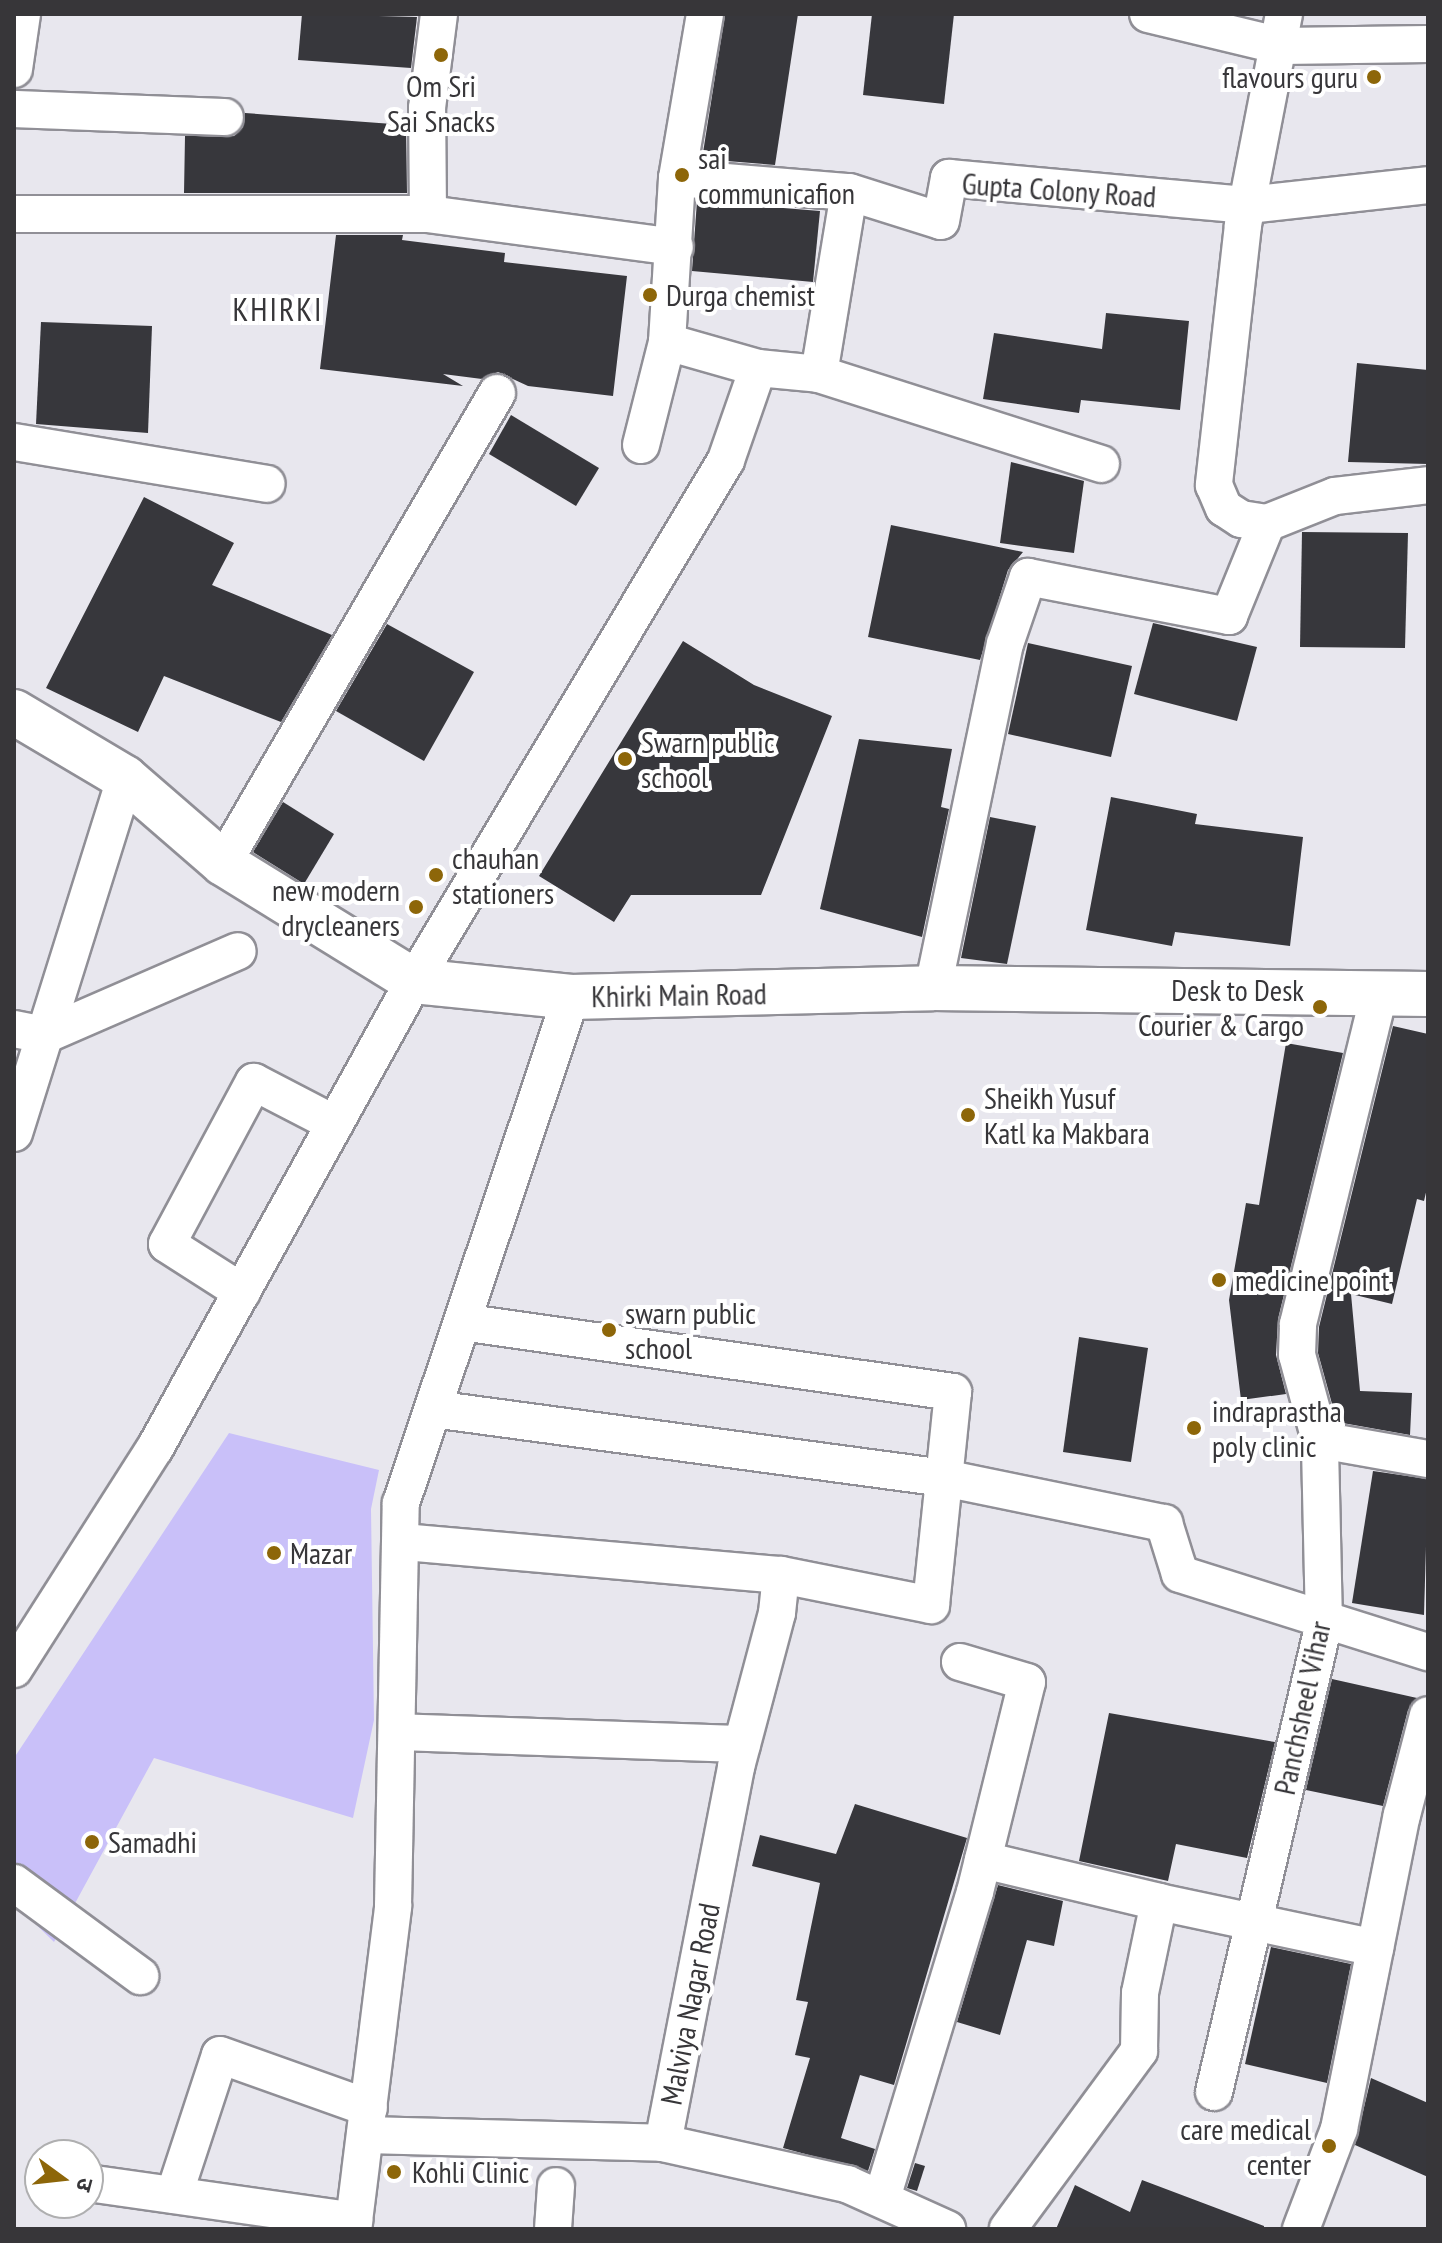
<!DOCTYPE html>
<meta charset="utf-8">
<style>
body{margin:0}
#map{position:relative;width:1442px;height:2243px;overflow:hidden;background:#e8e7ee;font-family:"PT Sans Narrow","Noto Sans Devanagari",sans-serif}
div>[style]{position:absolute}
.green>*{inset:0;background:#c9c0f9}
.building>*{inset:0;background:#37373c}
.roads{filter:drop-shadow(2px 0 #908f96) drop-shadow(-2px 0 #908f96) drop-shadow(0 2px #908f96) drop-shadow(0 -2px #908f96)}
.minor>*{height:36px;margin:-18px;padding:0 18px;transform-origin:18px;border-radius:18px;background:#fff}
.tertiary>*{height:44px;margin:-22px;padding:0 22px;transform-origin:22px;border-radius:22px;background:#fff}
.dots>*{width:22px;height:22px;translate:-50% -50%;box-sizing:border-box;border:4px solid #fff;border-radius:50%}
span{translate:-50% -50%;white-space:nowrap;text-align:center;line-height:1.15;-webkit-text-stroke:8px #fff;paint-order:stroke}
.poi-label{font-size:30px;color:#373639}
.right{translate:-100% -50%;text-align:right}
.left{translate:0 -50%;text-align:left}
.street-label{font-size:30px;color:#373639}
.neighbourhood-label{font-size:32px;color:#373639;letter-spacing:2px}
.frame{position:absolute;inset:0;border:16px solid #373639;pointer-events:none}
.north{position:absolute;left:24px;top:2139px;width:80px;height:80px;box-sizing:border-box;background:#fff;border:2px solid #afafb0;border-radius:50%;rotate:105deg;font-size:22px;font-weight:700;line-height:32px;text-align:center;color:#373639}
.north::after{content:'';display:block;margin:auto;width:28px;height:36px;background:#8d6609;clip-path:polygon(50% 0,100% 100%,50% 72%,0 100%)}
</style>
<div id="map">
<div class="green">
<div style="clip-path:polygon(229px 1433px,379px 1470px,371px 1509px,374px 1720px,353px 1818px,154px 1758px,54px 1942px,14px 1903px,14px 1758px)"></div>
</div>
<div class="building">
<div style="clip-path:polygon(302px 14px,417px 17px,411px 68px,298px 60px)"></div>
<div style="clip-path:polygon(725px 14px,798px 14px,775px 165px,702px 159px)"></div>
<div style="clip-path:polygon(872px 14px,954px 14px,944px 104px,863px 95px)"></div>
<div style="clip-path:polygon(245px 113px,406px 125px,407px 193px,184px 193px,185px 136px,234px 136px,243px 127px)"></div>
<div style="clip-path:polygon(697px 201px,820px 211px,813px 282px,692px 271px)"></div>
<div style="clip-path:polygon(336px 235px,403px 235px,402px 240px,505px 253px,504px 262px,627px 276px,613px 396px,528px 386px,498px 372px,482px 379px,443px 374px,463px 386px,320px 369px)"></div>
<div style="clip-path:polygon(1106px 313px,1189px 321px,1180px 410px,1081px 400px,1079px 413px,983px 399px,994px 333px,1102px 349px)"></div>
<div style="clip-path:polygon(41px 322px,152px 326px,148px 433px,36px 424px)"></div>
<div style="clip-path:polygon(1357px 363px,1428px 370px,1428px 464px,1348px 462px)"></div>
<div style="clip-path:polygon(511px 415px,599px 468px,576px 506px,489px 454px)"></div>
<div style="clip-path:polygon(1011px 462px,1084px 481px,1074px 553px,1000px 543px)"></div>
<div style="clip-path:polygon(144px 497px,234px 543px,212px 585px,332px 635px,281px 722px,164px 676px,138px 732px,46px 688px)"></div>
<div style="clip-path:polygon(891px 525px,1023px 552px,1008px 570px,980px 660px,868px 637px)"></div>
<div style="clip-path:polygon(1302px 532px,1408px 533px,1405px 648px,1300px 647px)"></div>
<div style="clip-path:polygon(1153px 623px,1257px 647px,1237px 721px,1134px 694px)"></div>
<div style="clip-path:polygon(387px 624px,474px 672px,424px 761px,336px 711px)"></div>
<div style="clip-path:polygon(683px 641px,754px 685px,832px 716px,761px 895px,631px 895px,614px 922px,539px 876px)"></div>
<div style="clip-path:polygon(1028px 643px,1132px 666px,1111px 757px,1008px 734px)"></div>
<div style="clip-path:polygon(859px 739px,952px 749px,941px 807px,949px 809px,922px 937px,820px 909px)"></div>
<div style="clip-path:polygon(1111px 797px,1197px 814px,1195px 824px,1303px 837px,1290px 946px,1175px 932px,1172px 946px,1086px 930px)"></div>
<div style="clip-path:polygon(283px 802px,334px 834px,304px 884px,253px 852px)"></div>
<div style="clip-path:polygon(990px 817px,1036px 826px,1007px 964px,961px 958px)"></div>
<div style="clip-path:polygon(1393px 1026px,1428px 1034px,1428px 1184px,1424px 1201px,1417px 1199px,1392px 1304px,1351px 1294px,1360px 1391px,1412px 1393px,1410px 1435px,1337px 1422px,1318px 1353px,1319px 1327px)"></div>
<div style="clip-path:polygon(1286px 1043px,1343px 1053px,1278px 1319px,1276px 1355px,1286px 1394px,1241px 1400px,1229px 1300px,1246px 1203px,1259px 1205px)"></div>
<div style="clip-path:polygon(1079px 1337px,1148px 1348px,1131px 1462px,1063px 1452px)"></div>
<div style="clip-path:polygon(1373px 1471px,1428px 1479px,1424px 1615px,1352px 1603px)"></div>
<div style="clip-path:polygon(1332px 1679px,1417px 1698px,1408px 1710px,1383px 1806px,1306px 1790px)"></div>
<div style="clip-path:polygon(1109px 1713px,1275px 1742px,1247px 1858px,1176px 1844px,1168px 1881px,1079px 1861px)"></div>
<div style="clip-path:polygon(855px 1804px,967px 1838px,894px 2085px,860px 2075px,841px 2138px,875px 2149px,868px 2171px,783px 2148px,810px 2058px,795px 2055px,808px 2002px,796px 2000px,820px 1883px,752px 1866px,760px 1835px,836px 1854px)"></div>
<div style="clip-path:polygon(998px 1885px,1063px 1901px,1054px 1946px,1027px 1940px,1000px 2035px,957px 2022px)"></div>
<div style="clip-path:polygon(1271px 1947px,1351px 1964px,1327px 2083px,1245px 2064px)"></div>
<div style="clip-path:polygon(1371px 2078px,1428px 2103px,1428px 2177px,1355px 2145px)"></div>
<div style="clip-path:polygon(915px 2163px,925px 2166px,917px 2191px,907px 2188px)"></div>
<div style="clip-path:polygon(1142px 2180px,1264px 2226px,1264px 2229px,1056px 2229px,1075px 2185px,1130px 2212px)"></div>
</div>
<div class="roads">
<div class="minor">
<div style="left:1148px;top:14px;width:137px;rotate:13.5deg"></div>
<div style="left:1281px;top:46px;width:147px;rotate:-0.8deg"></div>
<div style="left:1284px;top:14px;width:215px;rotate:101deg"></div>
<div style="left:1243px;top:225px;width:262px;rotate:96.4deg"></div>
<div style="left:1214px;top:485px;width:25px;rotate:67deg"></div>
<div style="left:1224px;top:508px;width:20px;rotate:33deg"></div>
<div style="left:1241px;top:519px;width:26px;rotate:9deg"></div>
<div style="left:1267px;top:523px;width:73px;rotate:-21.7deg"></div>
<div style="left:1335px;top:496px;width:94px;rotate:-6.7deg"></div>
<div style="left:14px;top:69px;width:56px;rotate:-81.7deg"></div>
<div style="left:14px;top:109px;width:211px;rotate:2.2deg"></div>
<div style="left:677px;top:178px;width:173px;rotate:4.7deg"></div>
<div style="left:849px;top:192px;width:96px;rotate:17.5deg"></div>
<div style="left:941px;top:221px;width:44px;rotate:-79.5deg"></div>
<div style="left:949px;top:178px;width:300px;rotate:5.2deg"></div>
<div style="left:1248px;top:205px;width:181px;rotate:-6.3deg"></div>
<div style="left:14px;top:214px;width:414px"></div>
<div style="left:428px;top:214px;width:249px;rotate:7.6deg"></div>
<div style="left:428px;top:214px;width:106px;rotate:-90.5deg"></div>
<div style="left:427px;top:108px;width:95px;rotate:-82.7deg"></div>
<div style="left:667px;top:342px;width:95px;rotate:15.9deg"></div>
<div style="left:758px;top:368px;width:61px;rotate:5.6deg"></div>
<div style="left:819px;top:374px;width:296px;rotate:17.7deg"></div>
<div style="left:819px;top:374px;width:184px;rotate:-80.6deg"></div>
<div style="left:14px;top:442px;width:256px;rotate:9.4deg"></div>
<div style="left:641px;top:445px;width:106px;rotate:-75.8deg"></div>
<div style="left:667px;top:342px;width:164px;rotate:-86.5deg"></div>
<div style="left:677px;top:178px;width:166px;rotate:-80.3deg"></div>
<div style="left:223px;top:863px;width:544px;rotate:-59.76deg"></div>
<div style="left:933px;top:988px;width:351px;rotate:-78.2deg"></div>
<div style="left:1005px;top:644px;width:71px;rotate:-71.1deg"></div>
<div style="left:1028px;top:577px;width:205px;rotate:11deg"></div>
<div style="left:1229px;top:616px;width:100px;rotate:-67.8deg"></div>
<div style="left:14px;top:1029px;width:32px;rotate:11deg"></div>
<div style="left:45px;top:1035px;width:210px;rotate:-23.5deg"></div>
<div style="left:14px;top:1133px;width:372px;rotate:-72.6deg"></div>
<div style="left:242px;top:1292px;width:89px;rotate:-147.4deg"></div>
<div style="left:167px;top:1244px;width:184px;rotate:-61.8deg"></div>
<div style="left:254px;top:1082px;width:91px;rotate:27.4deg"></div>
<div style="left:433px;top:1409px;width:516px;rotate:7.69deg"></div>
<div style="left:944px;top:1478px;width:225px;rotate:11.6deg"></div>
<div style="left:1164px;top:1523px;width:53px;rotate:72.6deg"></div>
<div style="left:1180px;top:1574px;width:260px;rotate:17.5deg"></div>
<div style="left:1320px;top:1440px;width:110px;rotate:10deg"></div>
<div style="left:403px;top:1542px;width:379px;rotate:5deg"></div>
<div style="left:781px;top:1575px;width:153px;rotate:11.3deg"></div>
<div style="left:931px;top:1605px;width:214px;rotate:-84.1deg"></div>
<div style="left:953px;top:1392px;width:496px;rotate:-171.9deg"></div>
<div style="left:14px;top:1669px;width:262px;rotate:-57.5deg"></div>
<div style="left:155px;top:1448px;width:534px;rotate:-60.99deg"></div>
<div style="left:414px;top:981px;width:607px;rotate:-59.08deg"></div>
<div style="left:726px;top:460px;width:97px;rotate:-70.8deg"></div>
<div style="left:397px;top:1732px;width:345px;rotate:2deg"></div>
<div style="left:983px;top:1860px;width:181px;rotate:13.4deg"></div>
<div style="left:1159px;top:1902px;width:93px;rotate:101.8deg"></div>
<div style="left:1140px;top:1993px;width:58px;rotate:91deg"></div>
<div style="left:1139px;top:2051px;width:221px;rotate:126.4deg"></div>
<div style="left:14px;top:1883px;width:157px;rotate:36.4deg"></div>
<div style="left:1159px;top:1902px;width:221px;rotate:12deg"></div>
<div style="left:1214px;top:2092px;width:482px;rotate:-76.8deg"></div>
<div style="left:1324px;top:1623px;width:183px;rotate:-91.3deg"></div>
<div style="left:1320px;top:1440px;width:88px;rotate:-105.1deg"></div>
<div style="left:1297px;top:1355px;width:31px;rotate:-88deg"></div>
<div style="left:1298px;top:1324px;width:340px;rotate:-76.2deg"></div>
<div style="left:365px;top:2135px;width:298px;rotate:1.5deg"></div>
<div style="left:663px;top:2143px;width:189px;rotate:12.6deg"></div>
<div style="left:847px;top:2184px;width:110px;rotate:24.2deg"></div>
<div style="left:663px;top:2143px;width:383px;rotate:-79deg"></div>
<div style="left:736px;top:1767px;width:159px;rotate:-75.1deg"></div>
<div style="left:777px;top:1613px;width:38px;rotate:-84deg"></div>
<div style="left:88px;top:2183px;width:269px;rotate:8.1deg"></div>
<div style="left:174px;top:2195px;width:147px;rotate:-71.8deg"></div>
<div style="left:220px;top:2055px;width:158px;rotate:19.6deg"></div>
<div style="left:882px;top:2198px;width:320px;rotate:-73.1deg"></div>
<div style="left:975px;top:1892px;width:216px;rotate:-76.1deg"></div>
<div style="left:1027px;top:1682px;width:70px;rotate:-163.4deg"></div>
<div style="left:353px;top:2229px;width:325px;rotate:-82.9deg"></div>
<div style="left:393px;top:1906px;width:403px;rotate:-88.9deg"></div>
<div style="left:401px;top:1503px;width:534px;rotate:-71.43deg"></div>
<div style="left:553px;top:2229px;width:43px;rotate:-86deg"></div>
<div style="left:1301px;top:2229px;width:107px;rotate:-69.2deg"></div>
<div style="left:1339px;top:2129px;width:320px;rotate:-78.7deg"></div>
<div style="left:1402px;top:1815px;width:103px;rotate:-75.4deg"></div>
</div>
<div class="tertiary">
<div style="left:14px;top:712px;width:129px;rotate:30.7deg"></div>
<div style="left:125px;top:778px;width:130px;rotate:40.9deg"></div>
<div style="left:223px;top:863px;width:225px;rotate:31.7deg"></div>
<div style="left:414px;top:981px;width:158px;rotate:5.8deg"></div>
<div style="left:571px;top:997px;width:362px;rotate:-1.4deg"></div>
<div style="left:933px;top:988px;width:495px;rotate:0.7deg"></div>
</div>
</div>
<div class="dots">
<div style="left:441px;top:55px;background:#8d6609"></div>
<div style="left:1374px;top:77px;background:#8d6609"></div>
<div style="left:682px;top:175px;background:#8d6609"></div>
<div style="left:650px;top:295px;background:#8d6609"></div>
<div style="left:625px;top:759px;background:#8d6609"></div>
<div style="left:436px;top:875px;background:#8d6609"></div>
<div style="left:416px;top:907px;background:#8d6609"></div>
<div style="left:1320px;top:1007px;background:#8d6609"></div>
<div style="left:968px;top:1115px;background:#8d6609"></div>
<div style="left:1219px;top:1280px;background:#8d6609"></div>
<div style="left:609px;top:1330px;background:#8d6609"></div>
<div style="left:1194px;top:1428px;background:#8d6609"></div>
<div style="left:274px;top:1553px;background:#8d6609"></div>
<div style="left:92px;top:1842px;background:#8d6609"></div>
<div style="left:1329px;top:2146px;background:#8d6609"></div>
<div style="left:394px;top:2172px;background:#8d6609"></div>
</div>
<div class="poi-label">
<span class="right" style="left:1358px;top:77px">flavours guru</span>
<span style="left:441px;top:103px">Om Sri<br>Sai Snacks</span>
<span class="left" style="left:698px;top:175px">sai<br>communicafion</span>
<span class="left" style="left:666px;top:295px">Durga chemist</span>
<span class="left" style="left:641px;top:759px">Swarn public<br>school</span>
<span class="left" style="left:452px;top:875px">chauhan<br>stationers</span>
<span class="right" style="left:400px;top:907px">new modern<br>drycleaners</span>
<span class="right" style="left:1304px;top:1007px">Desk to Desk<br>Courier &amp; Cargo</span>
<span class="left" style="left:984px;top:1115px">Sheikh Yusuf<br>Katl ka Makbara</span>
<span class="left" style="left:1235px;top:1280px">medicine point</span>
<span class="left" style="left:625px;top:1330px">swarn public<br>school</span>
<span class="left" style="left:1212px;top:1428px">indraprastha<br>poly clinic</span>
<span class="left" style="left:290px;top:1553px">Mazar</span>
<span class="left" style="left:108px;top:1842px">Samadhi</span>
<span class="right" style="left:1311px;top:2146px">care medical<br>center</span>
<span class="left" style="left:412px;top:2172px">Kohli Clinic</span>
</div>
<div class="street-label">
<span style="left:1059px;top:190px;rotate:4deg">Gupta Colony Road</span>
<span style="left:679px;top:995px;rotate:-1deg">Khirki Main Road</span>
<span style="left:1302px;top:1708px;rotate:-78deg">Panchsheel Vihar</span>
<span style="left:690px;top:2004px;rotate:-79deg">Malviya Nagar Road</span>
</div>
<div class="neighbourhood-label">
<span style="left:278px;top:309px">KHIRKI</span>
</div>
<div class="frame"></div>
<div class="north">उ</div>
</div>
